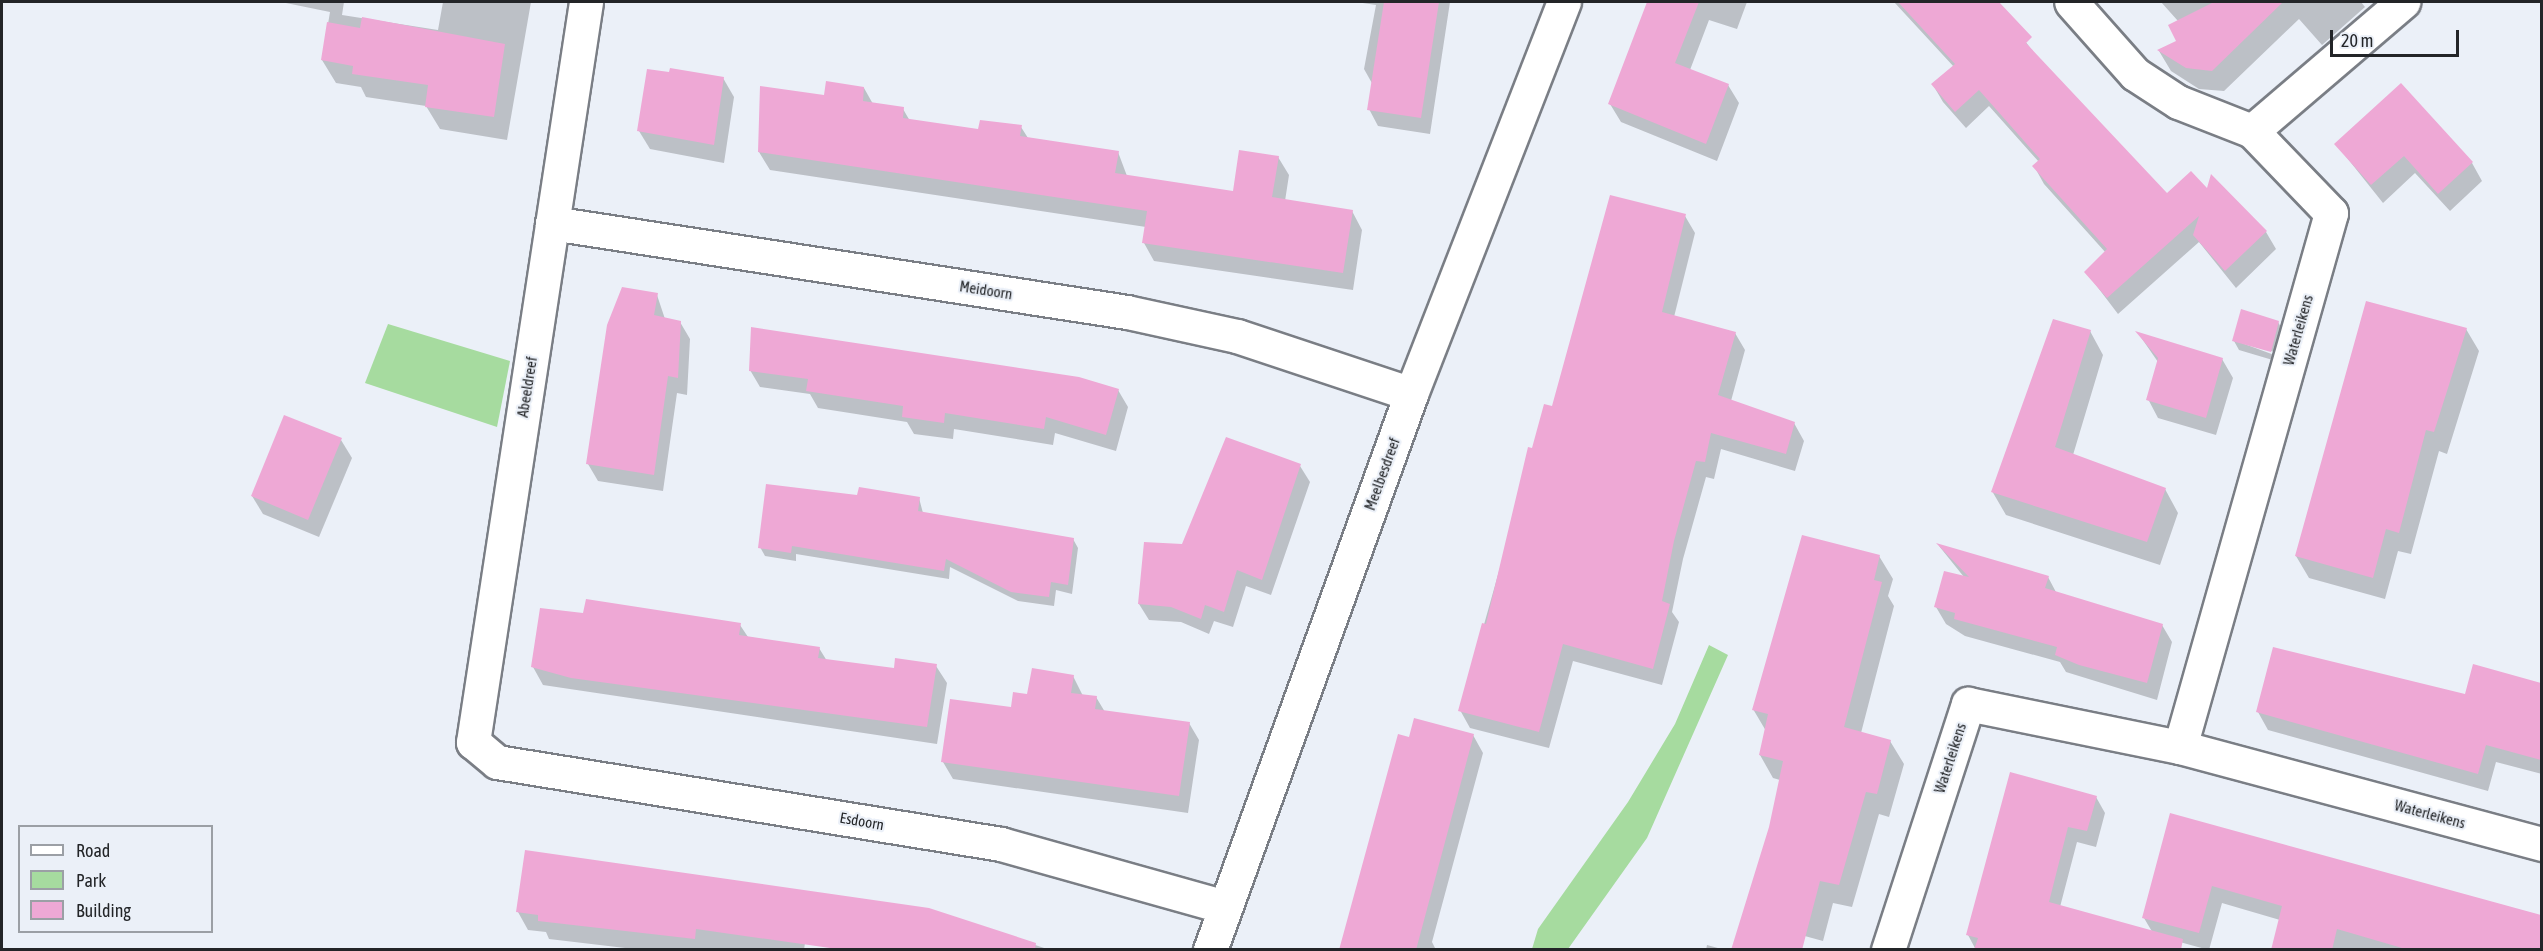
<!DOCTYPE html>
<style>
body{margin:0}
#map{position:relative;width:2543px;height:951px;overflow:hidden;background:#ebf0f8;font-family:"Asap Condensed",sans-serif}
div>[style]{position:absolute}
.green>*{inset:0;background:#a6db9f}
.shadow>*{inset:0;background:#0003}
.building>*{inset:0;background:#eea8d5}
.roads{filter:drop-shadow(2px 0 #7a7e85) drop-shadow(-2px 0 #7a7e85) drop-shadow(0 2px #7a7e85) drop-shadow(0 -2px #7a7e85)}
.street>*{height:33px;margin:-16.5px;padding:0 16.5px;transform-origin:16.5px;border-radius:16.5px;background:#fff}
span{translate:-50% -50%;white-space:nowrap;text-align:center;line-height:1.15;-webkit-text-stroke:4.5px #ebf0f8;paint-order:stroke}
.street-label{font-size:15px;color:#232528}
.frame{position:absolute;inset:0;border:3px solid #232528;pointer-events:none}
.legend{position:absolute;left:18px;top:825px;width:195px;height:108px;box-sizing:border-box;background:#ebf0f8;border:2px solid #9b9fa5;margin:0;padding:8px 10px;list-style:none;font-size:18px;color:#232528}
.legend li{display:flex;align-items:center;gap:12px;height:30px}
.legend b{width:30px;border:2px solid #9b9fa5}
.scale{position:absolute;left:2330px;top:30px;width:129px;height:27px;box-sizing:border-box;border:3px solid #232528;border-top:0;padding-left:8px;font-size:18px;line-height:21px;white-space:nowrap;color:#232528;-webkit-text-stroke:4px #ebf0f8;paint-order:stroke}
</style>
<div id="map">
<div class="green">
<div style="clip-path:polygon(388px 324px,510px 361px,497px 427px,365px 383px)"></div>
<div style="clip-path:polygon(1709px 645px,1728px 655px,1647px 838px,1568px 949px,1532px 949px,1538px 929px,1628px 802px,1675px 724px)"></div>
</div>
<div class="shadow">
<div style="clip-path:polygon(281px 2px,344px 2px,342px 15px,438px 30px,443px 2px,531px 2px,507px 140px,440px 129px,426px 106px,366px 97px,361px 87px,336px 83px,322px 60px,330px 12px)"></div>
<div style="clip-path:polygon(1356px 2px,1450px 2px,1430px 134px,1378px 126px,1369px 109px,1373px 85px,1364px 69px,1376px 5px)"></div>
<div style="clip-path:polygon(1648px 2px,1747px 2px,1737px 29px,1709px 20px,1690px 70px,1728px 85px,1739px 103px,1717px 161px,1621px 122px,1610px 104px)"></div>
<div style="clip-path:polygon(1894px 2px,1995px 2px,2038px 58px,2167px 195px,2208px 190px,2266px 232px,2276px 249px,2236px 288px,2199px 242px,2118px 314px,2086px 272px,2106px 253px,2044px 184px,2034px 166px,2039px 162px,1989px 106px,1966px 128px,1943px 102px,1933px 85px,1954px 67px)"></div>
<div style="clip-path:polygon(2161px 2px,2361px 2px,2365px 7px,2322px 45px,2299px 19px,2224px 91px,2199px 89px,2171px 71px,2159px 51px,2178px 42px,2178px 21px)"></div>
<div style="clip-path:polygon(723px 78px,734px 97px,724px 163px,650px 149px,639px 131px)"></div>
<div style="clip-path:polygon(864px 88px,873px 104px,903px 109px,910px 121px,980px 131px,1021px 127px,1028px 138px,1118px 152px,1127px 176px,1234px 192px,1278px 157px,1289px 175px,1285px 201px,1352px 211px,1362px 230px,1353px 290px,1154px 261px,1144px 243px,1146px 227px,770px 170px,759px 152px,825px 97px)"></div>
<div style="clip-path:polygon(2336px 144px,2472px 163px,2482px 181px,2450px 211px,2415px 173px,2383px 203px)"></div>
<div style="clip-path:polygon(1685px 216px,1695px 233px,1674px 317px,1735px 333px,1745px 350px,1731px 401px,1794px 423px,1804px 441px,1795px 471px,1721px 449px,1714px 479px,1706px 477px,1683px 559px,1672px 612px,1679px 622px,1662px 685px,1573px 661px,1549px 748px,1470px 728px,1460px 710px,1533px 450px,1553px 408px)"></div>
<div style="clip-path:polygon(657px 295px,665px 319px,680px 322px,690px 339px,687px 395px,677px 393px,663px 491px,598px 481px,588px 464px)"></div>
<div style="clip-path:polygon(2278px 322px,2283px 331px,2278px 353px,2239px 342px,2277px 356px,2276px 361px,2239px 350px,2234px 341px)"></div>
<div style="clip-path:polygon(2466px 329px,2479px 351px,2447px 454px,2439px 451px,2411px 554px,2398px 551px,2385px 599px,2309px 578px,2296px 556px)"></div>
<div style="clip-path:polygon(2090px 331px,2103px 355px,2073px 455px,2165px 489px,2178px 513px,2160px 565px,2006px 515px,1992px 491px)"></div>
<div style="clip-path:polygon(2138px 333px,2222px 359px,2233px 378px,2216px 435px,2158px 418px,2148px 399px,2158px 362px)"></div>
<div style="clip-path:polygon(750px 370px,1118px 390px,1128px 407px,1116px 451px,1055px 433px,1053px 445px,954px 429px,953px 439px,914px 434px,907px 422px,818px 408px,810px 394px,760px 387px)"></div>
<div style="clip-path:polygon(341px 440px,352px 458px,319px 537px,263px 514px,252px 496px)"></div>
<div style="clip-path:polygon(1300px 466px,1310px 482px,1271px 595px,1246px 586px,1233px 627px,1214px 621px,1209px 634px,1181px 622px,1149px 620px,1139px 604px,1183px 545px)"></div>
<div style="clip-path:polygon(858px 497px,919px 498px,923px 513px,1073px 539px,1078px 548px,1072px 594px,1056px 590px,1054px 606px,1018px 601px,950px 567px,949px 579px,796px 554px,796px 561px,765px 556px,760px 547px)"></div>
<div style="clip-path:polygon(1939px 546px,2048px 577px,2057px 594px,2162px 625px,2172px 642px,2157px 700px,2066px 672px,2060px 662px,1965px 636px,1946px 624px,1936px 607px,1964px 577px)"></div>
<div style="clip-path:polygon(1879px 556px,1893px 579px,1888px 596px,1894px 606px,1861px 733px,1890px 741px,1904px 764px,1889px 817px,1879px 814px,1852px 907px,1833px 903px,1823px 941px,1801px 935px,1771px 827px,1780px 780px,1773px 778px,1760px 755px,1766px 731px,1753px 709px)"></div>
<div style="clip-path:polygon(584px 615px,740px 625px,748px 637px,819px 648px,827px 661px,896px 670px,936px 666px,947px 683px,937px 744px,543px 685px,533px 667px)"></div>
<div style="clip-path:polygon(2474px 666px,2542px 684px,2542px 774px,2496px 762px,2488px 791px,2268px 730px,2258px 712px,2466px 696px)"></div>
<div style="clip-path:polygon(1073px 676px,1083px 696px,1096px 697px,1105px 712px,1189px 723px,1199px 740px,1188px 813px,953px 779px,943px 762px,1012px 709px)"></div>
<div style="clip-path:polygon(1473px 735px,1483px 753px,1432px 942px,1436px 950px,1340px 950px,1410px 739px)"></div>
<div style="clip-path:polygon(2011px 774px,2096px 797px,2105px 813px,2096px 847px,2077px 842px,2060px 907px,1976px 950px,1968px 935px)"></div>
<div style="clip-path:polygon(2172px 815px,2542px 916px,2542px 950px,2275px 950px,2280px 920px,2222px 903px,2209px 950px,2154px 935px,2144px 918px)"></div>
<div style="clip-path:polygon(810px 908px,804px 950px,642px 950px,549px 939px,546px 932px,528px 930px,518px 912px)"></div>
<div style="clip-path:polygon(929px 909px,1050px 950px,854px 950px)"></div>
<div style="clip-path:polygon(1707px 945px,1725px 950px,1706px 950px)"></div>
</div>
<div class="building">
<div style="clip-path:polygon(1384px 2px,1439px 2px,1421px 118px,1367px 110px)"></div>
<div style="clip-path:polygon(1647px 2px,1699px 2px,1675px 63px,1729px 84px,1706px 144px,1608px 104px)"></div>
<div style="clip-path:polygon(1898px 2px,1999px 2px,2032px 37px,2026px 43px,2167px 193px,2191px 171px,2207px 188px,2211px 174px,2267px 231px,2225px 271px,2193px 235px,2199px 216px,2107px 298px,2084px 272px,2107px 249px,2032px 166px,2040px 159px,1979px 90px,1955px 112px,1931px 84px,1955px 64px)"></div>
<div style="clip-path:polygon(2214px 2px,2283px 2px,2212px 71px,2186px 68px,2157px 50px,2176px 41px,2168px 25px)"></div>
<div style="clip-path:polygon(362px 17px,505px 44px,494px 117px,425px 107px,428px 85px,352px 74px,353px 66px,321px 60px,327px 22px,360px 28px)"></div>
<div style="clip-path:polygon(670px 68px,724px 77px,714px 145px,637px 131px,647px 69px,669px 72px)"></div>
<div style="clip-path:polygon(826px 81px,864px 87px,863px 101px,904px 107px,903px 118px,978px 129px,980px 120px,1022px 125px,1020px 136px,1119px 151px,1115px 173px,1233px 191px,1239px 150px,1279px 156px,1272px 197px,1353px 210px,1343px 273px,1142px 243px,1147px 211px,758px 152px,760px 86px,824px 95px)"></div>
<div style="clip-path:polygon(2401px 83px,2473px 162px,2438px 194px,2404px 156px,2371px 185px,2334px 144px)"></div>
<div style="clip-path:polygon(1610px 195px,1686px 214px,1662px 312px,1736px 332px,1718px 395px,1795px 422px,1786px 454px,1711px 433px,1705px 462px,1696px 461px,1674px 541px,1662px 601px,1670px 604px,1653px 669px,1563px 644px,1539px 732px,1458px 711px,1482px 623px,1486px 624px,1528px 447px,1532px 448px,1544px 404px,1552px 406px)"></div>
<div style="clip-path:polygon(622px 287px,658px 293px,654px 315px,681px 321px,678px 378px,668px 376px,654px 475px,586px 464px,607px 325px)"></div>
<div style="clip-path:polygon(2366px 301px,2467px 328px,2434px 432px,2426px 430px,2399px 533px,2386px 529px,2373px 578px,2295px 556px)"></div>
<div style="clip-path:polygon(2241px 309px,2279px 321px,2271px 352px,2232px 341px)"></div>
<div style="clip-path:polygon(2053px 319px,2091px 330px,2055px 447px,2166px 488px,2147px 542px,1991px 492px)"></div>
<div style="clip-path:polygon(751px 327px,1079px 377px,1119px 389px,1106px 435px,1046px 417px,1044px 429px,945px 413px,944px 423px,902px 417px,903px 406px,806px 391px,808px 379px,749px 371px)"></div>
<div style="clip-path:polygon(2135px 331px,2223px 358px,2206px 418px,2146px 400px,2158px 358px)"></div>
<div style="clip-path:polygon(284px 415px,342px 438px,308px 520px,251px 496px)"></div>
<div style="clip-path:polygon(1226px 437px,1301px 464px,1262px 580px,1237px 570px,1224px 612px,1205px 605px,1201px 619px,1171px 607px,1138px 604px,1144px 542px,1182px 544px)"></div>
<div style="clip-path:polygon(766px 484px,857px 495px,859px 487px,920px 497px,918px 511px,1074px 538px,1068px 585px,1051px 582px,1049px 597px,1011px 592px,946px 559px,944px 571px,792px 546px,791px 553px,758px 548px)"></div>
<div style="clip-path:polygon(1802px 535px,1880px 555px,1874px 580px,1882px 582px,1844px 727px,1891px 740px,1877px 794px,1866px 792px,1839px 885px,1820px 881px,1802px 950px,1731px 950px,1769px 827px,1783px 761px,1759px 755px,1768px 714px,1752px 710px)"></div>
<div style="clip-path:polygon(1936px 543px,2049px 576px,2045px 588px,2163px 624px,2147px 683px,2079px 665px,2055px 655px,2057px 647px,1954px 619px,1955px 613px,1934px 607px,1944px 571px,1969px 577px)"></div>
<div style="clip-path:polygon(586px 599px,741px 623px,739px 635px,820px 647px,818px 658px,894px 668px,895px 658px,937px 664px,927px 727px,571px 678px,531px 667px,540px 608px,583px 613px)"></div>
<div style="clip-path:polygon(2273px 647px,2465px 694px,2473px 664px,2541px 683px,2541px 760px,2486px 745px,2478px 774px,2256px 712px)"></div>
<div style="clip-path:polygon(1032px 668px,1074px 675px,1071px 693px,1097px 696px,1095px 709px,1190px 722px,1179px 796px,941px 762px,950px 699px,1011px 707px,1013px 692px,1027px 694px)"></div>
<div style="clip-path:polygon(1414px 718px,1474px 734px,1416px 950px,1339px 950px,1398px 734px,1409px 737px)"></div>
<div style="clip-path:polygon(2010px 772px,2097px 796px,2087px 831px,2068px 827px,2049px 902px,2183px 939px,2181px 950px,1974px 950px,1978px 938px,1966px 935px)"></div>
<div style="clip-path:polygon(2170px 813px,2541px 915px,2541px 950px,2409px 950px,2337px 929px,2332px 950px,2271px 950px,2282px 906px,2212px 886px,2199px 933px,2142px 918px)"></div>
<div style="clip-path:polygon(525px 850px,929px 908px,1036px 943px,1035px 950px,844px 950px,696px 929px,695px 939px,538px 921px,538px 915px,516px 912px)"></div>
</div>
<div class="roads">
<div class="street">
<div style="left:586px;top:2px;width:749px;rotate:98.68deg"></div>
<div style="left:473px;top:742px;width:31px;rotate:40deg"></div>
<div style="left:497px;top:762px;width:511px;rotate:9.24deg"></div>
<div style="left:1001px;top:844px;width:230px;rotate:15.7deg"></div>
<div style="left:2252px;top:131px;width:199px;rotate:-40.5deg"></div>
<div style="left:552px;top:223px;width:582px;rotate:8.8deg"></div>
<div style="left:1127px;top:312px;width:113px;rotate:12.3deg"></div>
<div style="left:1237px;top:336px;width:183px;rotate:18.4deg"></div>
<div style="left:2180px;top:747px;width:375px;rotate:15deg"></div>
<div style="left:1210px;top:950px;width:591px;rotate:-70.12deg"></div>
<div style="left:1411px;top:394px;width:421px;rotate:-68.7deg"></div>
<div style="left:1888px;top:950px;width:259px;rotate:-72deg"></div>
<div style="left:1968px;top:704px;width:216px;rotate:11.5deg"></div>
<div style="left:2180px;top:747px;width:555px;rotate:-74.21deg"></div>
<div style="left:2331px;top:213px;width:114px;rotate:-133.9deg"></div>
<div style="left:2252px;top:131px;width:79px;rotate:-158.6deg"></div>
<div style="left:2178px;top:102px;width:51px;rotate:-146.9deg"></div>
<div style="left:2135px;top:74px;width:96px;rotate:-131.6deg"></div>
</div>
</div>
<div class="street-label">
<span style="left:986px;top:290px;rotate:9deg">Meidoorn</span>
<span style="left:2298px;top:330px;rotate:-74deg">Waterleikens</span>
<span style="left:527px;top:387px;rotate:-81deg">Abeeldreef</span>
<span style="left:1382px;top:474px;rotate:-70deg">Meelbesdreef</span>
<span style="left:1950px;top:758px;rotate:-72deg">Waterleikens</span>
<span style="left:2430px;top:814px;rotate:15deg">Waterleikens</span>
<span style="left:862px;top:821px;rotate:10deg">Esdoorn</span>
</div>
<div class="frame"></div>
<ul class="legend">
<li><b style="height:8px;background:#fff"></b>Road</li>
<li><b style="height:16px;background:#a6db9f"></b>Park</li>
<li><b style="height:16px;background:#eea8d5"></b>Building</li>
</ul>
<div class="scale">20 m</div>
</div>
